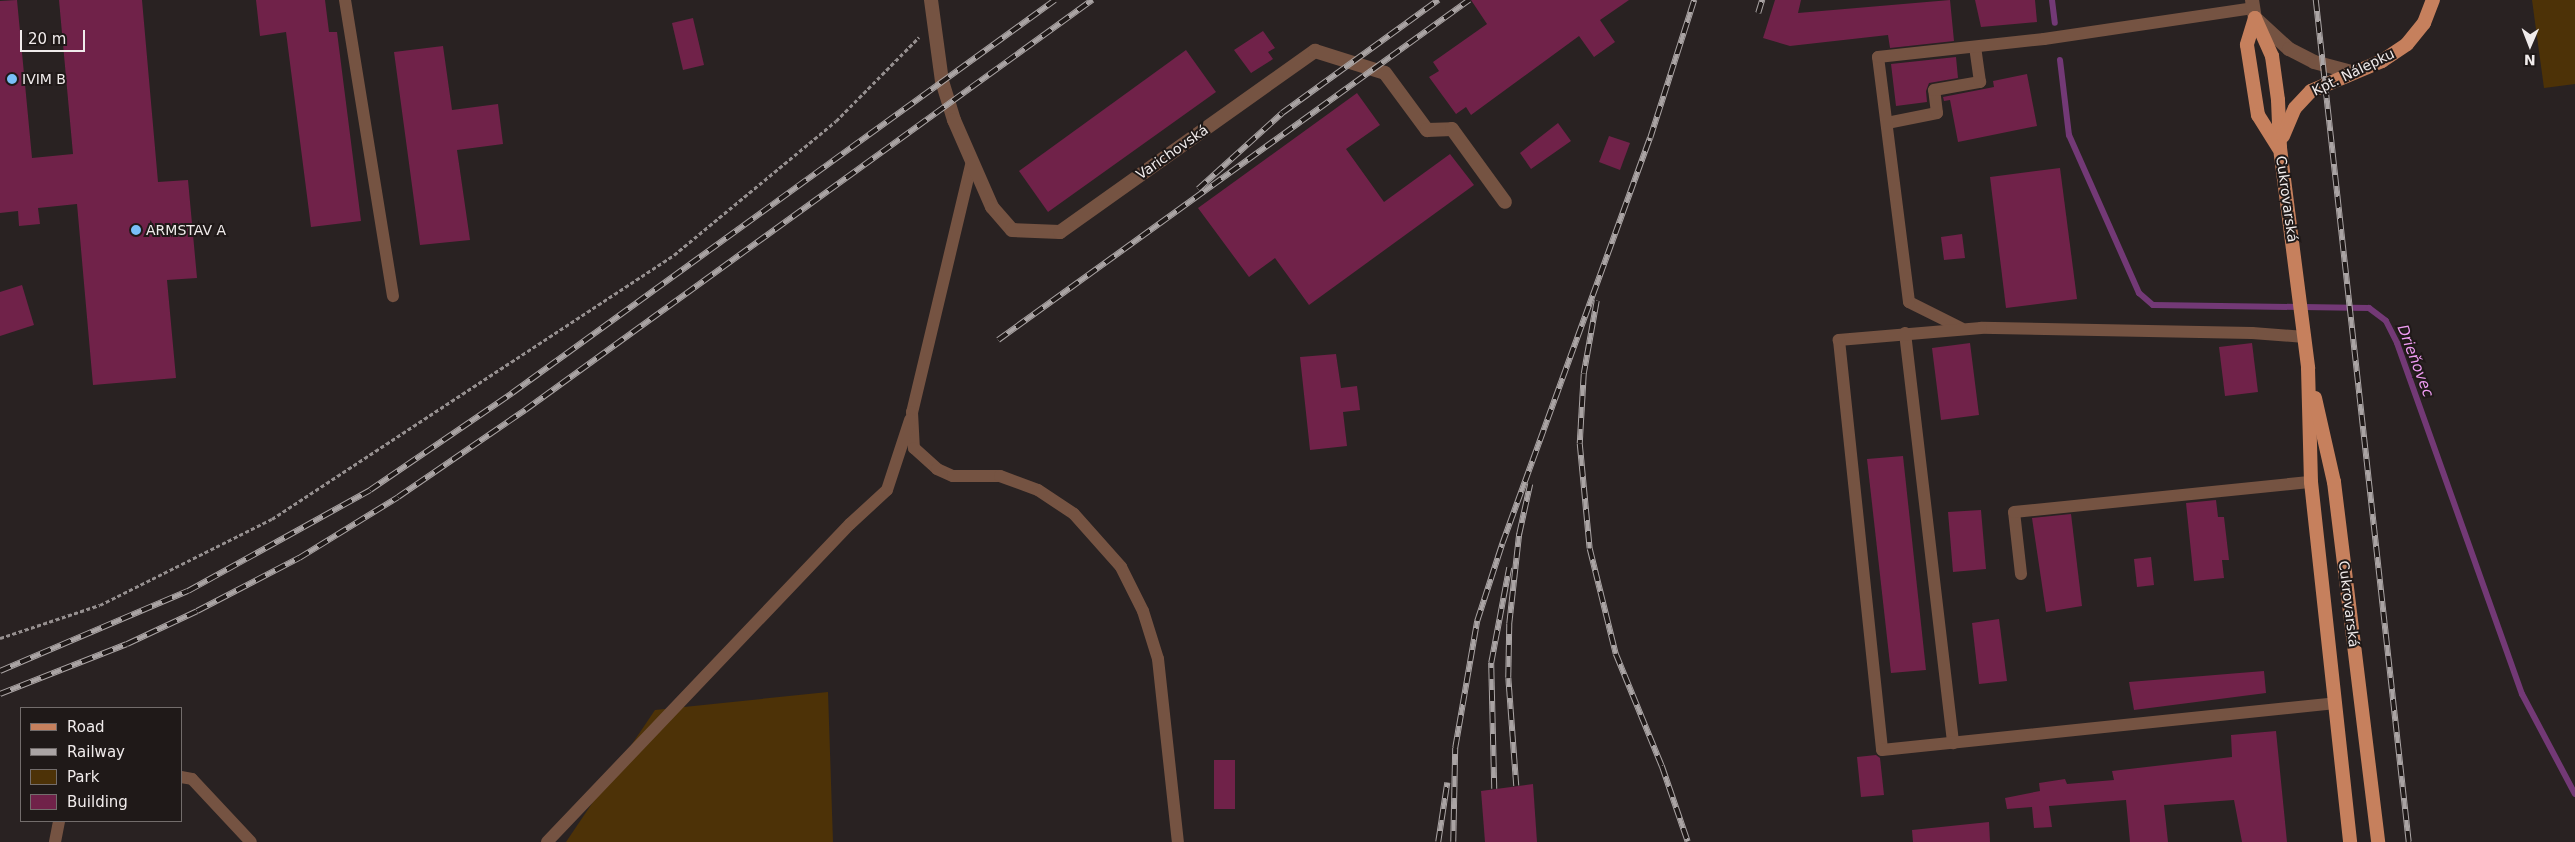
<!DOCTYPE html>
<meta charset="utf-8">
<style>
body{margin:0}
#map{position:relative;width:2575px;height:842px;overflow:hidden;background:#292222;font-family:"DejaVu Sans",sans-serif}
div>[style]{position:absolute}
.green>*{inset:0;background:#4d3207}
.stream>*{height:6px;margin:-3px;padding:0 3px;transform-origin:3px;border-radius:3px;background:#733976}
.building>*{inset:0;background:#702249}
.path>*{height:3px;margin-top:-1.5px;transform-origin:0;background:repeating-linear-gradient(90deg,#958f8f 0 4px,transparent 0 6.5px)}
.service>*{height:12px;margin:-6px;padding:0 6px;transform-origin:6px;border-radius:6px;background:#755342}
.minor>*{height:14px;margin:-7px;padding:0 7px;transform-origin:7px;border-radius:7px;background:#755342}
.tertiary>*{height:14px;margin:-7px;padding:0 7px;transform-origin:7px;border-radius:7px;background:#755342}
.primary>*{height:14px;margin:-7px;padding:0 7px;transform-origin:7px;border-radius:7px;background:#c6805d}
.rail>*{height:5.5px;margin-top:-2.75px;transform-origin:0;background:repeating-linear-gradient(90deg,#1f1918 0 11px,#aaa4a4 0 22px);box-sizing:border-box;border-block:1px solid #aaa4a4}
.dots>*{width:14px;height:14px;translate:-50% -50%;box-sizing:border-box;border:2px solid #1f1918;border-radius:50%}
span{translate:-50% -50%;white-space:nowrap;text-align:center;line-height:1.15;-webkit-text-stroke:4px #1f1918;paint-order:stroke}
.street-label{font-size:14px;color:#f0ebeb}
.poi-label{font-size:14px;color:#f0ebeb}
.left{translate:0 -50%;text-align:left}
.water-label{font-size:15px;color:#ef9cf2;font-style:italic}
.legend{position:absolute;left:20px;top:707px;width:162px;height:115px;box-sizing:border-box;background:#1f1918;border:1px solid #736d6c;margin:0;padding:6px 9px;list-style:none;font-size:15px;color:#f0ebeb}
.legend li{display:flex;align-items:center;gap:10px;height:25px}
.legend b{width:25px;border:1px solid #736d6c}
.north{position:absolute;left:2505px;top:20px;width:50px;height:50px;-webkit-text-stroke:4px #1f1918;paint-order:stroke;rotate:181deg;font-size:14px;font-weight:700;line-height:20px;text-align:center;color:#f0ebeb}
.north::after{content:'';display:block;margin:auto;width:18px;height:22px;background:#f0ebeb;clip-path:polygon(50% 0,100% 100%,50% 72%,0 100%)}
.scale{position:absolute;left:20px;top:30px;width:65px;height:22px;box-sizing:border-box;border:2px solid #f0ebeb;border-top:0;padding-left:6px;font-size:15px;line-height:18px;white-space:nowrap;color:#f0ebeb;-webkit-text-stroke:4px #1f1918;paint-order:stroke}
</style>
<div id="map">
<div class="green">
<div style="clip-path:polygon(2532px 0,2575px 0,2575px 84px,2544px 88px)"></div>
<div style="clip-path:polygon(828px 692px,833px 842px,566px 842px,655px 710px)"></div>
</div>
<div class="stream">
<div style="left:2052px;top:0;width:23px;rotate:83deg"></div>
<div style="left:2060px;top:60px;width:76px;rotate:83.2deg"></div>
<div style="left:2069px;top:135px;width:173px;rotate:66.1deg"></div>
<div style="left:2139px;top:293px;width:18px;rotate:41deg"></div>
<div style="left:2153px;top:305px;width:216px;rotate:0.8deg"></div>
<div style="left:2369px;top:308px;width:21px;rotate:37deg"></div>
<div style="left:2386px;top:321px;width:25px;rotate:63deg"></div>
<div style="left:2397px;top:343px;width:373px;rotate:70.4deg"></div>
<div style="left:2522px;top:694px;width:113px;rotate:62.1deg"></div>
</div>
<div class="building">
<div style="clip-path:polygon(17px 0,32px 158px,73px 154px,59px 0,142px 0,158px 182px,188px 180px,197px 278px,167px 280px,176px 378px,93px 385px,77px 204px,38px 208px,40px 224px,19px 226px,18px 211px,0 213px,0 1px)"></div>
<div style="clip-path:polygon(256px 0,325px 0,329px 32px,337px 32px,361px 221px,311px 227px,286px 32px,260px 36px)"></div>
<div style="clip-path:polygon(1471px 0,1629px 0,1600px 20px,1615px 42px,1594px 57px,1579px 36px,1471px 115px,1466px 107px,1456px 114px,1429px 77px,1439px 71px,1433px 62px,1487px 24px)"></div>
<div style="clip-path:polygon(1775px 0,1801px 0,1798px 13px,1950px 0,1954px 41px,1890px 48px,1888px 35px,1790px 46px,1763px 38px)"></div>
<div style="clip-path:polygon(1975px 0,2035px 0,2037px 22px,1981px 27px)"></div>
<div style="clip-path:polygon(693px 18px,704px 65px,683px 70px,672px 23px)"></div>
<div style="clip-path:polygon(1263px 31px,1275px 48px,1268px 52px,1273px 59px,1251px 73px,1234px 50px)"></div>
<div style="clip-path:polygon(443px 46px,452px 110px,498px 104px,503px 144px,457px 150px,470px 240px,420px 245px,394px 52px)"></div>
<div style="clip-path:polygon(1186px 50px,1216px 92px,1048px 212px,1019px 171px)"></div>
<div style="clip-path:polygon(1956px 57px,1958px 78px,1929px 83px,1926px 91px,1927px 102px,1896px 106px,1891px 64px)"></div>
<div style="clip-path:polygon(2027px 74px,2037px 126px,1958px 142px,1950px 100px,1944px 101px,1943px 97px,1994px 87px,1993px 81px)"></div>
<div style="clip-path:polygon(1357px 93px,1380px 125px,1346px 149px,1384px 202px,1450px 154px,1474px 185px,1309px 305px,1275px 258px,1249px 277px,1198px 208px)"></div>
<div style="clip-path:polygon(1558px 123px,1571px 141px,1531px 169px,1520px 153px)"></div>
<div style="clip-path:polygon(1609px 136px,1630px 143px,1620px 170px,1599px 162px)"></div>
<div style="clip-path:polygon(2060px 168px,2077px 299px,2006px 308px,1990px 177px)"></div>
<div style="clip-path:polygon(1962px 234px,1965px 258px,1944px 260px,1941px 237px)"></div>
<div style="clip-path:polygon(22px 285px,34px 325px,0 336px,0 292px)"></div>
<div style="clip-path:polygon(1970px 343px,1979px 415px,1941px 420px,1932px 348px)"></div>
<div style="clip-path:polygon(2252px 343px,2258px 392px,2225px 396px,2219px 347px)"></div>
<div style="clip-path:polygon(1336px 354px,1341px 388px,1357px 386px,1360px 410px,1343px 412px,1347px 446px,1310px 450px,1300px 357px)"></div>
<div style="clip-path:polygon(1903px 456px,1926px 670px,1891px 673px,1867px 459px)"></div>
<div style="clip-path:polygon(2216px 500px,2218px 517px,2224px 517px,2229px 560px,2222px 560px,2224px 578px,2194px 581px,2186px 503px)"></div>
<div style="clip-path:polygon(1981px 510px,1986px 569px,1953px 572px,1948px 512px)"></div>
<div style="clip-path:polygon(2071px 514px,2082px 606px,2046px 612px,2032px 518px)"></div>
<div style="clip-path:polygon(2151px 557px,2154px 585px,2137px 587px,2134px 559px)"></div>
<div style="clip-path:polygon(1999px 619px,2007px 681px,1979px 684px,1972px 623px)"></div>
<div style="clip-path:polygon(2264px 671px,2266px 693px,2134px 710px,2129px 682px)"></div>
<div style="clip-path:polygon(2276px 731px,2287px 842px,2242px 842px,2234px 800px,2164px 805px,2168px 842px,2130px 842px,2126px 800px,2049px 806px,2052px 827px,2034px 828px,2032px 807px,2007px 809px,2005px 798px,2040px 791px,2039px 783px,2065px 779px,2067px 784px,2114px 780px,2112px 771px,2232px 757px,2231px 735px)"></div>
<div style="clip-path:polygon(1876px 755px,1880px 758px,1884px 795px,1861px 797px,1857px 757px)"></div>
<div style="clip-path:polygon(1214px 760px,1235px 760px,1235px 809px,1214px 809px)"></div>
<div style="clip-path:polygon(1533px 784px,1537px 842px,1485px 842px,1481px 791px)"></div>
<div style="clip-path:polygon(1989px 822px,1990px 842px,1913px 842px,1912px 830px)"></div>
</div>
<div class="path">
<div style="left:0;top:638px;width:105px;rotate:-18.3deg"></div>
<div style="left:100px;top:605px;width:192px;rotate:-26.6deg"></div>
<div style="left:272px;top:519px;width:481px;rotate:-33.3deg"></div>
<div style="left:674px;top:255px;width:210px;rotate:-39.6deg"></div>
<div style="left:836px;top:121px;width:118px;rotate:-45.3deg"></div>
</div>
<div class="service">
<div style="left:345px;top:0;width:300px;rotate:80.8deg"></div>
<div style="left:1887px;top:123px;width:51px;rotate:-11.3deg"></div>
<div style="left:1937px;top:113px;width:23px;rotate:-97deg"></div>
<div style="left:1934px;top:90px;width:47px;rotate:-9.9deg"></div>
<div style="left:1980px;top:82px;width:35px;rotate:-98deg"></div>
<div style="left:972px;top:161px;width:258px;rotate:103.4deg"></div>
<div style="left:912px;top:412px;width:36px;rotate:87deg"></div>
<div style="left:914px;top:448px;width:31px;rotate:42deg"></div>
<div style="left:937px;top:469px;width:17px;rotate:24deg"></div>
<div style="left:953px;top:476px;width:47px"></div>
<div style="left:1000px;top:476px;width:40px;rotate:20.2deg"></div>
<div style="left:1038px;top:490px;width:43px;rotate:33.7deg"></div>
<div style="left:1074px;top:514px;width:71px;rotate:48.4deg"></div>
<div style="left:1121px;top:567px;width:49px;rotate:63.4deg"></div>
<div style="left:1143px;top:611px;width:50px;rotate:72.6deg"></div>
<div style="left:1158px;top:659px;width:184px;rotate:83.8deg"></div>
<div style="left:1961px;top:328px;width:58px;rotate:-153.4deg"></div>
<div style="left:1909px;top:302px;width:247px;rotate:-97.2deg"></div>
<div style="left:1878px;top:57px;width:167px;rotate:-6.2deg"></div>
<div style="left:2044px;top:39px;width:211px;rotate:-8.4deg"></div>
<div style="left:1905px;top:333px;width:413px;rotate:83.3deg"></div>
<div style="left:2305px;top:337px;width:53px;rotate:-175.7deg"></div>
<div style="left:2252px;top:333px;width:271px;rotate:-178.9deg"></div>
<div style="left:1981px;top:328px;width:143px;rotate:175.2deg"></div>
<div style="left:1839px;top:340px;width:412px;rotate:84deg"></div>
<div style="left:1882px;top:750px;width:456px;rotate:-5.9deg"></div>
<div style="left:2021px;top:574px;width:62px;rotate:-96.4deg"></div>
<div style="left:2014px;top:512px;width:299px;rotate:-5.8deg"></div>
<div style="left:181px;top:777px;width:11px;rotate:10deg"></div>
<div style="left:192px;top:779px;width:86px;rotate:46.9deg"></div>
<div style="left:55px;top:842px;width:21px;rotate:-79deg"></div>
<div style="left:547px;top:842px;width:439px;rotate:-46.4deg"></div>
<div style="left:850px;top:524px;width:50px;rotate:-42.6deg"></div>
<div style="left:887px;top:490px;width:74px;rotate:-71.8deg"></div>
</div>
<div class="minor">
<div style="left:931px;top:0;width:82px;rotate:82.3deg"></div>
<div style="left:942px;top:81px;width:41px;rotate:72.9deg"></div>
<div style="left:954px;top:120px;width:95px;rotate:66.4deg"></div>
<div style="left:992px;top:207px;width:30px;rotate:49deg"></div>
<div style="left:1012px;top:230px;width:48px;rotate:2.4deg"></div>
<div style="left:1060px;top:232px;width:313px;rotate:-35.4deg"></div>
<div style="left:1315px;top:51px;width:73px;rotate:17.4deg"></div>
<div style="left:1385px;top:73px;width:71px;rotate:53.6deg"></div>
<div style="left:1427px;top:130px;width:25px;rotate:-2deg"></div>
<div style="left:1452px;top:129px;width:90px;rotate:54deg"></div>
</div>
<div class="tertiary">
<div style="left:2252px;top:0;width:18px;rotate:81deg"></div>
<div style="left:2255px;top:18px;width:46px;rotate:42.4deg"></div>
<div style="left:2289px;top:49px;width:28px;rotate:27deg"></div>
<div style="left:2314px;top:62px;width:38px;rotate:15deg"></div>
</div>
<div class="primary">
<div style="left:2255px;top:18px;width:42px;rotate:65.9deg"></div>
<div style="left:2272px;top:56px;width:44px;rotate:82.2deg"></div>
<div style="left:2278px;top:100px;width:48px;rotate:87.6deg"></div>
<div style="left:2280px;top:148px;width:222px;rotate:82.7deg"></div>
<div style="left:2308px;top:368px;width:114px;rotate:88.5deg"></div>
<div style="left:2311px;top:482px;width:362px;rotate:83.8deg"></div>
<div style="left:2255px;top:18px;width:28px;rotate:107deg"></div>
<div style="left:2247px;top:45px;width:71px;rotate:81.1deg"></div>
<div style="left:2258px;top:115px;width:39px;rotate:58deg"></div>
<div style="left:2283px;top:136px;width:30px;rotate:-67deg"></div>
<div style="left:2295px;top:108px;width:23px;rotate:-47deg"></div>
<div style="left:2311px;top:91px;width:77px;rotate:-22.9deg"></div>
<div style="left:2382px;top:61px;width:30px;rotate:-34deg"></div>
<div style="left:2407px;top:44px;width:27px;rotate:-51deg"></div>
<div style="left:2424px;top:23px;width:25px;rotate:-69deg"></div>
<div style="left:2315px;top:398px;width:86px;rotate:77.3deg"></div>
<div style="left:2334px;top:482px;width:363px;rotate:83deg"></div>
</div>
<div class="rail">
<div style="left:2316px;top:0;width:847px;rotate:83.7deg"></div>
<div style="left:1758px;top:13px;width:14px;rotate:-73deg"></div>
<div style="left:1198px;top:189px;width:113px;rotate:-42.1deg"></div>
<div style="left:1282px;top:113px;width:193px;rotate:-35.9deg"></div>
<div style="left:1597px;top:301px;width:74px;rotate:100.1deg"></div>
<div style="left:1584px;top:374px;width:70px;rotate:93.3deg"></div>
<div style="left:1580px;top:444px;width:105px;rotate:84.6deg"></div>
<div style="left:1590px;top:549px;width:108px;rotate:76.1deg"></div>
<div style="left:1616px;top:654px;width:121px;rotate:67.7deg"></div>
<div style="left:1662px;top:766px;width:80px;rotate:71.1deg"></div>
<div style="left:998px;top:340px;width:581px;rotate:-35.82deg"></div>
<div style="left:0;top:671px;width:204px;rotate:-23.1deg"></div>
<div style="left:188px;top:591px;width:208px;rotate:-29deg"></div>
<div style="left:370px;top:490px;width:172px;rotate:-34.3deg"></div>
<div style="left:512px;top:393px;width:670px;rotate:-35.9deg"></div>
<div style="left:0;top:694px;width:136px;rotate:-21.5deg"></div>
<div style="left:127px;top:644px;width:77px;rotate:-25.2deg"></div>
<div style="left:197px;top:611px;width:115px;rotate:-27.5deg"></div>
<div style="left:299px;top:558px;width:116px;rotate:-31.6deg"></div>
<div style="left:398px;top:497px;width:154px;rotate:-34.4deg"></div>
<div style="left:525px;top:410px;width:700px;rotate:-35.87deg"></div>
<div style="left:1516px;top:786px;width:108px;rotate:-94.2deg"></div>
<div style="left:1508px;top:678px;width:54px;rotate:-88.9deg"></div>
<div style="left:1509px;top:624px;width:91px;rotate:-83.7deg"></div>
<div style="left:1519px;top:534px;width:51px;rotate:-77.6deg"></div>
<div style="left:1494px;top:789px;width:126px;rotate:-91.4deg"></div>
<div style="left:1491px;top:663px;width:97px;rotate:-79.3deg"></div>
<div style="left:1438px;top:842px;width:60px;rotate:-81.3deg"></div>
<div style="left:1453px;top:842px;width:94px;rotate:-88.8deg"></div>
<div style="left:1455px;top:748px;width:129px;rotate:-80.2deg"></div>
<div style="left:1477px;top:621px;width:81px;rotate:-72deg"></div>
<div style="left:1502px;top:544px;width:432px;rotate:-70deg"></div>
<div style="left:1650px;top:138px;width:145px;rotate:-72.3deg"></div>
</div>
<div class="dots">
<div style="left:12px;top:79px;background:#79bff8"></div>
<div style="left:136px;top:230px;background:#79bff8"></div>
</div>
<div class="street-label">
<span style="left:2353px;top:72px;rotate:-26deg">Kpt. Nálepku</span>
<span style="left:1172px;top:152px;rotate:-35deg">Varichovská</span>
<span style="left:2287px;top:199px;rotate:82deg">Cukrovarská</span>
<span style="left:2349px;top:604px;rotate:83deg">Cukrovarská</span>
</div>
<div class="poi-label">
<span class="left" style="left:22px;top:79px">IVIM B</span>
<span class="left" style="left:146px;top:230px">ARMSTAV A</span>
</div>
<div class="water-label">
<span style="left:2415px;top:361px;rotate:69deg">Drieňovec</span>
</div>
<ul class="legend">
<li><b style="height:6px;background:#c6805d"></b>Road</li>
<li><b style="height:6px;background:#aaa4a4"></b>Railway</li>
<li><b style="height:14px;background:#4d3207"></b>Park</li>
<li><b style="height:14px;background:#702249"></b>Building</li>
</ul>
<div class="north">N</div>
<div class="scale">20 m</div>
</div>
